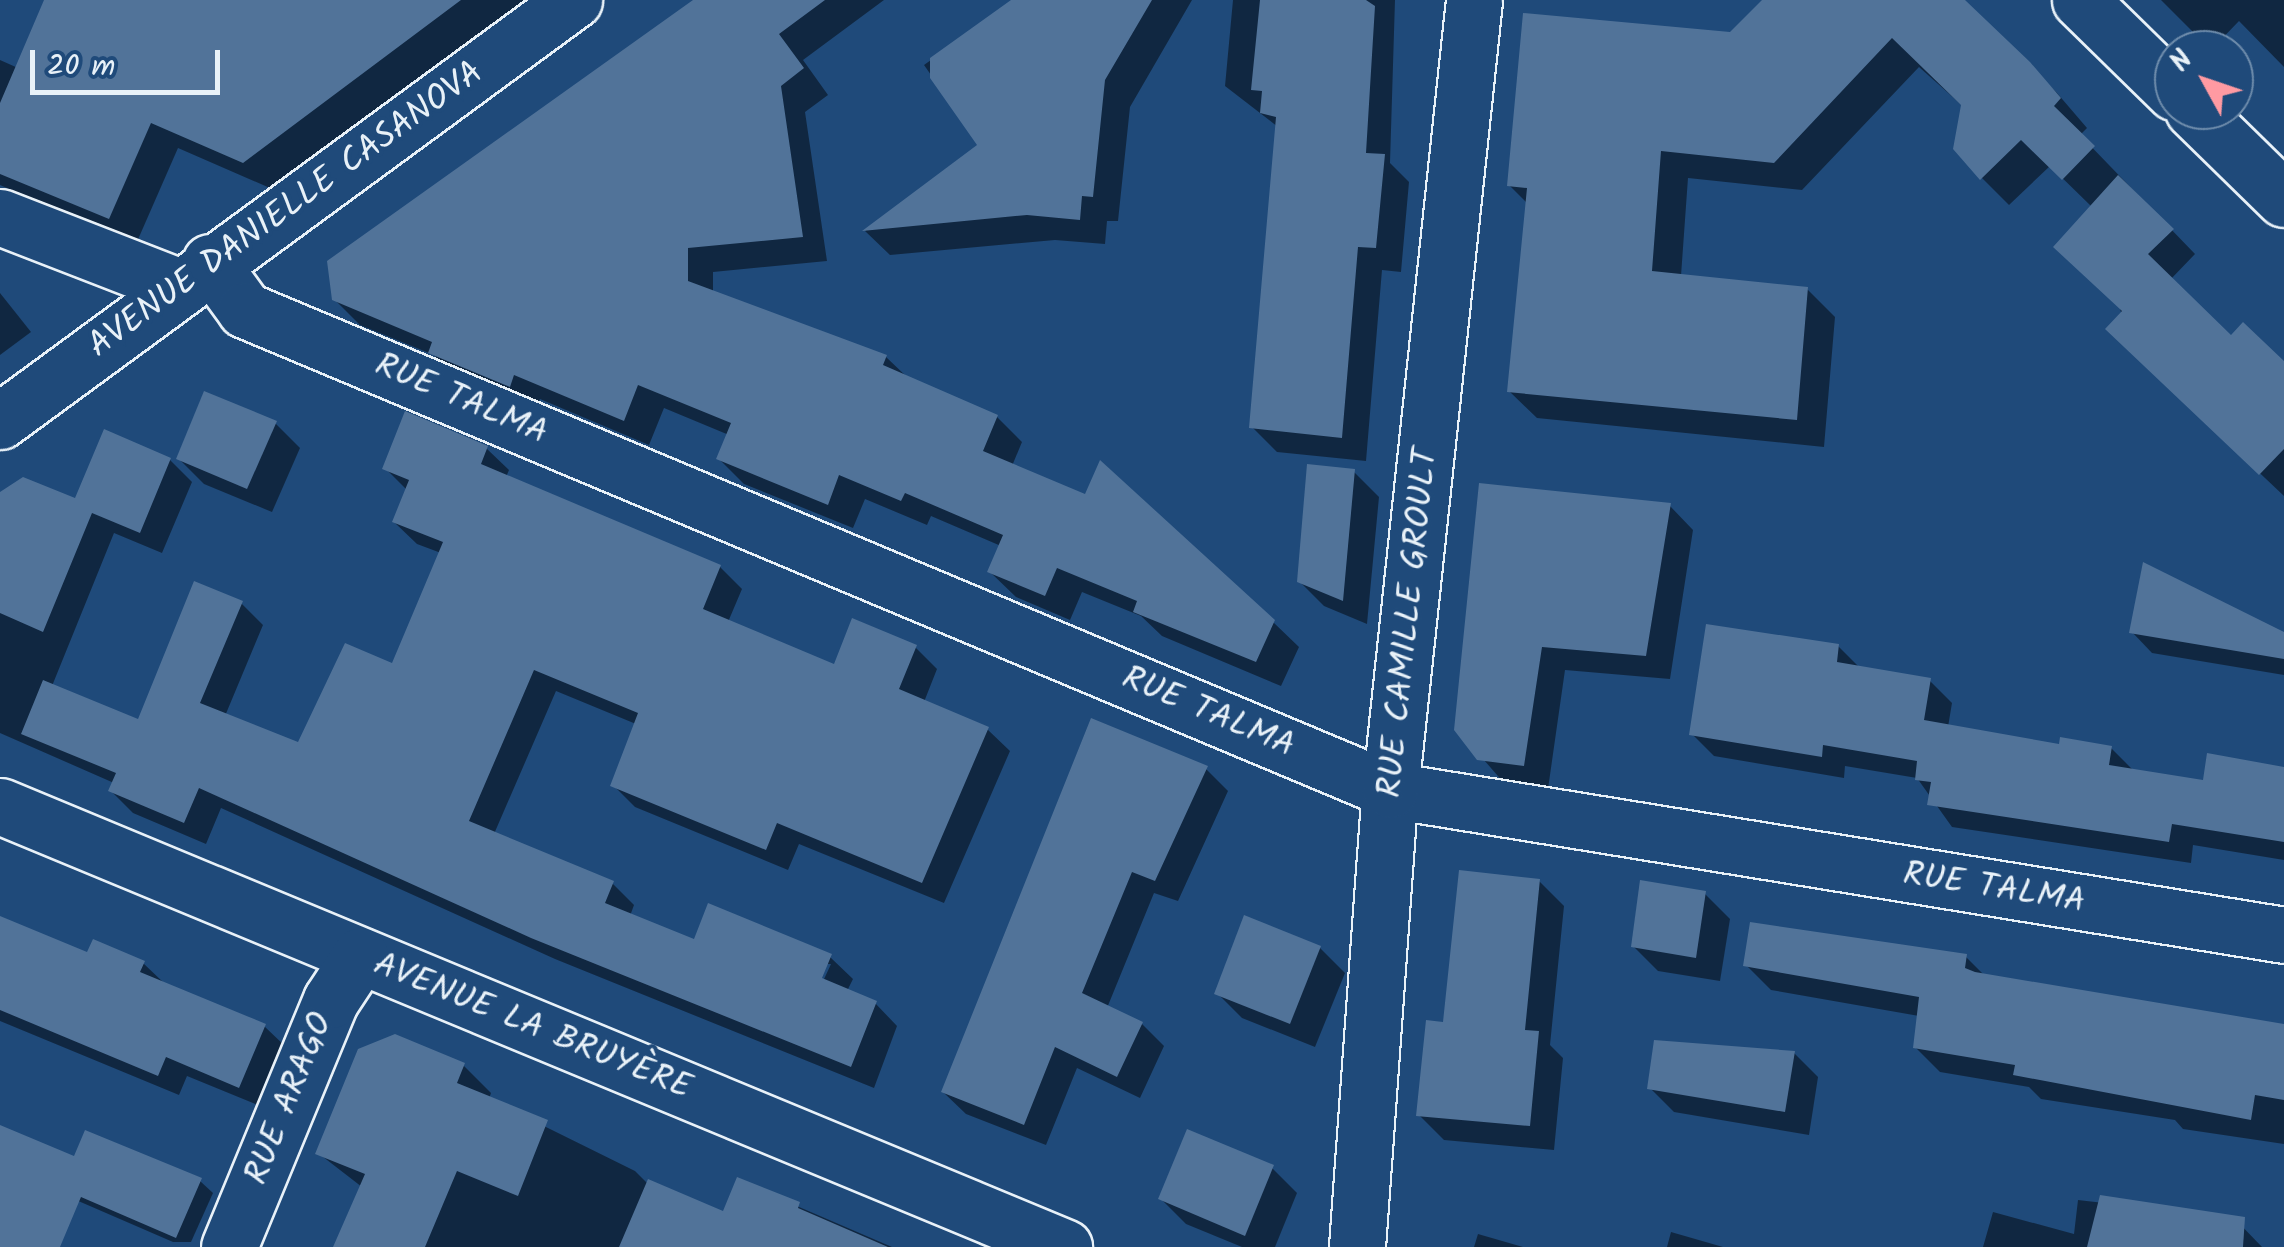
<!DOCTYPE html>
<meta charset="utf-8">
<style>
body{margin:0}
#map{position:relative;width:2284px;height:1247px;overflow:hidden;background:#1f4a7a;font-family:Kalam,sans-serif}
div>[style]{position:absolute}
.shadow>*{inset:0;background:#0007}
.building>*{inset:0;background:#517399}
.roads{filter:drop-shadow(2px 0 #e8f1f8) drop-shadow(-2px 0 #e8f1f8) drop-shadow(0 2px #e8f1f8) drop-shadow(0 -2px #e8f1f8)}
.street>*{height:55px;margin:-27.5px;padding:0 27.5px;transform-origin:27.5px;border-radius:27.5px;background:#1f4a7a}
span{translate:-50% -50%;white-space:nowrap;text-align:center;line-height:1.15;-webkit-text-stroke:8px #1f4a7a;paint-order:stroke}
.street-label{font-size:35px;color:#e8f1f8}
.north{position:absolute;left:2154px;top:30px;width:100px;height:100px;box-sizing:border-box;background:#1f4a7a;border:2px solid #6f8dac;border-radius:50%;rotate:310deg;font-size:28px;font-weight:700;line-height:40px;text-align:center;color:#e8f1f8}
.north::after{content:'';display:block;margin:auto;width:35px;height:45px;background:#ff9aa2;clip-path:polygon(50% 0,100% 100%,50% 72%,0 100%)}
.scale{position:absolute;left:30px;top:50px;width:190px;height:45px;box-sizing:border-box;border:5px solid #e8f1f8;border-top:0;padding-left:12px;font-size:30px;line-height:35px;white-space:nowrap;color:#e8f1f8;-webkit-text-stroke:8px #1f4a7a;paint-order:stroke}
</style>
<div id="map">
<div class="shadow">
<div style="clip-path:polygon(46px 0,528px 0,270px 188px,178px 148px,136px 244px,0 185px,0 60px,18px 68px)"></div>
<div style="clip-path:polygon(697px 0,884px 0,803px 60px,828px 95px,805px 112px,827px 261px,713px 272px,713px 293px,886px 357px,907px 377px,997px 417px,1022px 442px,1012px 466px,1273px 622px,1299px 647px,1281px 686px,1162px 636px,1141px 616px,1082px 592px,1070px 620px,1016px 597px,990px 572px,1001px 546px,931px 516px,927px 525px,865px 499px,853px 528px,744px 484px,719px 459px,729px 435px,664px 408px,649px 445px,540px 399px,535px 411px,456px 377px,434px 355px,360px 325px,334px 299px)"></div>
<div style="clip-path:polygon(1015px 0,1192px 0,1130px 107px,1118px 221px,1107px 221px,1105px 244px,1055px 240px,890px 255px,865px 231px,980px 145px,924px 65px)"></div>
<div style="clip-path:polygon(1233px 0,1395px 0,1390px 163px,1409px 182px,1401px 272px,1382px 270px,1366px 461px,1277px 452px,1252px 427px,1278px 127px,1225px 86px)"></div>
<div style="clip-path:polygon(1765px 0,1962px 0,2057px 93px,2087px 128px,2080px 135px,2195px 254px,2170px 280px,2231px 339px,2284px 364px,2284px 496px,2132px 352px,2092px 207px,2050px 166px,2009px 205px,1982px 178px,1964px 107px,1919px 67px,1802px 190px,1688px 178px,1681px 276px,1807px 289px,1835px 317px,1824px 447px,1537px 418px,1509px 391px,1528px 204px,1509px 185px,1731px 35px)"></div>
<div style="clip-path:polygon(2161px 0,2284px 0,2284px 67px,2239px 21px,2211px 50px)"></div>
<div style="clip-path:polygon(0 293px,31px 332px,0 355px)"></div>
<div style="clip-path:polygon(275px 423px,300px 448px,272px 512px,204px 484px,179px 459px)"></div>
<div style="clip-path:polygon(evenodd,486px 448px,509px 470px,506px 477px,720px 567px,742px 589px,728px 622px,835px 667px,915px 647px,937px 669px,924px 702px,987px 729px,1010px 751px,944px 903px,799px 844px,788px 870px,635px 807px,613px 785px,636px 724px,556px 691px,494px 834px,612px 883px,634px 905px,630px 916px,695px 942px,830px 957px,853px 979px,847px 991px,875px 1003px,897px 1026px,874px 1088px,555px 959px,221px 808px,206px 844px,133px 813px,111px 791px,114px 783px,0 733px,0 495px,76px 501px,170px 460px,192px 482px,162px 553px,114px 533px,52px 686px,139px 722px,241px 603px,263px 625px,225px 716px,300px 746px,393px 667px,441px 553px,417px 544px,394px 522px,407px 490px,385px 468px,486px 448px,825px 964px,831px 964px,819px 990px,815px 988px,825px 964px)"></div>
<div style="clip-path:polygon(1354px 472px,1379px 497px,1367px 624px,1324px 606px,1299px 581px)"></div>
<div style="clip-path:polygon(1670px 506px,1693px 530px,1670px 679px,1565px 670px,1548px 789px,1504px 783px,1457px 729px)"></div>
<div style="clip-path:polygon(2132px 632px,2284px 635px,2284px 675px,2152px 653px)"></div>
<div style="clip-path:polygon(1838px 646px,1861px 669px,1929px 680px,1952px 703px,1948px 727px,2061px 747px,2111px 748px,2134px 771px,2205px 783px,2284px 770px,2284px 860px,2193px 845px,2191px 863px,1952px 827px,1917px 778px,1845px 766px,1844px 778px,1714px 756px,1692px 734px)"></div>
<div style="clip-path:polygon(1206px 769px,1228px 791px,1178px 901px,1154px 893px,1107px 1008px,1142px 1024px,1164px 1046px,1140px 1098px,1077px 1068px,1046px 1145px,966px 1114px,943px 1092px)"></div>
<div style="clip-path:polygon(1539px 881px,1564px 906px,1550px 1045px,1563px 1058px,1554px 1150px,1444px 1140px,1419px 1115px,1446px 1024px)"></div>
<div style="clip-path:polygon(1705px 894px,1730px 919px,1720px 981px,1658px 971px,1633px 946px)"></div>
<div style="clip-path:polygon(0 918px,88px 956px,143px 963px,164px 983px,264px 1026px,285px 1046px,260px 1106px,187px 1076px,179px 1095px,0 1021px)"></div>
<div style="clip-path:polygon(1320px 948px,1345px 973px,1315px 1047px,1242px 1018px,1217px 993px)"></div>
<div style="clip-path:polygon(1966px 957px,1986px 977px,2284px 1026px,2284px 1144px,2183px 1129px,2175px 1120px,2041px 1099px,2029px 1087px,1940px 1072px,1915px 1047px,1919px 1016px,1771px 990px,1746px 965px)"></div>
<div style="clip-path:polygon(1794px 1053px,1818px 1077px,1809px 1135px,1674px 1112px,1650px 1088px)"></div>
<div style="clip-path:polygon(464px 1066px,491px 1093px,489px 1099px,635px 1171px,663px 1199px,643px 1247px,335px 1247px,362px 1187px,318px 1153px)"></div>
<div style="clip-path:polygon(1272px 1168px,1297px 1193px,1275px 1247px,1242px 1247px,1186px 1224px,1161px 1199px)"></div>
<div style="clip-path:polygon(200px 1181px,213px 1193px,191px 1242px,173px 1242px,76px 1200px,63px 1187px)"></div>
<div style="clip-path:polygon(739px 1181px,892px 1247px,719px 1247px)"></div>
<div style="clip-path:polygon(2078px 1200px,2234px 1218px,2262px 1247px,1983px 1247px,1993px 1212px,2074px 1234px)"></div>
<div style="clip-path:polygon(1671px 1232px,1723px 1247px,1667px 1247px)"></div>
<div style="clip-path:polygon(1478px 1234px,1523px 1247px,1474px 1247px)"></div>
</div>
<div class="building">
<div style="clip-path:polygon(44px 0,461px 0,243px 163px,151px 123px,109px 219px,0 174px,0 103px)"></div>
<div style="clip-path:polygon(693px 0,825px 0,779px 34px,804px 68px,781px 86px,803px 237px,688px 248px,688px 281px,887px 355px,883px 365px,998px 415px,983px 451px,1085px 494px,1100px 460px,1275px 620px,1256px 662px,1133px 612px,1137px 601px,1057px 568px,1045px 596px,987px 572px,1003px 535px,905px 493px,901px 501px,839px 475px,828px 505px,716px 459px,731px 423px,638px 385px,624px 421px,514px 375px,510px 387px,428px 353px,432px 342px,332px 300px,327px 261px)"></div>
<div style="clip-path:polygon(1011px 0,1152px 0,1105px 80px,1093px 197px,1082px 196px,1080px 220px,1027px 215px,862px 231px,977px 145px,930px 78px,930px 58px)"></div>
<div style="clip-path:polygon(1260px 0,1366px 0,1375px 6px,1366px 153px,1385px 154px,1376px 248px,1358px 247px,1342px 438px,1249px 428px,1276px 117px,1260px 113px,1262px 91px,1251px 90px)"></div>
<div style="clip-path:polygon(1762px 0,1965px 0,2030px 62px,2061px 98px,2054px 106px,2095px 146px,2062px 180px,2021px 140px,1980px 180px,1953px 149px,1961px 105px,1892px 38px,1774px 163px,1661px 151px,1652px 271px,1808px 287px,1797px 420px,1507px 392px,1527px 188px,1507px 186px,1523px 13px,1730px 32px)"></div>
<div style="clip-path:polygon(2118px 175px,2174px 229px,2148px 254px,2231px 335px,2243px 322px,2284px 361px,2284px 449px,2259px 475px,2105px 329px,2122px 311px,2053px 247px)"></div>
<div style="clip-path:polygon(204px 391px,277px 421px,247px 489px,176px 459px)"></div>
<div style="clip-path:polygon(405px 411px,488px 446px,481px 464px,721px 565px,703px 609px,834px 664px,852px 618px,917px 645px,899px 689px,989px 727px,922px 883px,777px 823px,766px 850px,610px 786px,638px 713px,534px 670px,469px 821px,614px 881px,605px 903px,694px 939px,708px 903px,832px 954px,822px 978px,877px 1001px,851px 1067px,531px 938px,199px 788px,184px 823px,108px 791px,116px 773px,21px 734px,43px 680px,138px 719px,194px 581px,243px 601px,200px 703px,298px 742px,345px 643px,392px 663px,443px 542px,392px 522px,409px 480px,382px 469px)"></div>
<div style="clip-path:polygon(104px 429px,171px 458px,140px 533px,92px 513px,43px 632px,0 613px,0 492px,23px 477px,75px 498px)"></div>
<div style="clip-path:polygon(1307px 464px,1355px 469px,1343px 601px,1297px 582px)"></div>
<div style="clip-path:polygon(1479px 483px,1671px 503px,1646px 656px,1542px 647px,1524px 766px,1477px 760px,1454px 730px)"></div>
<div style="clip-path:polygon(2143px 562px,2284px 632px,2284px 659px,2129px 633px)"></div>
<div style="clip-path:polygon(1706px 624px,1839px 644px,1837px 662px,1931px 678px,1924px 720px,2059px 744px,2060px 737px,2112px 746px,2109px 765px,2203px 780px,2207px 753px,2284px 767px,2284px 842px,2172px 824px,2169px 842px,1927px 805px,1931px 782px,1915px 780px,1917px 761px,1823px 745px,1822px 757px,1689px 735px)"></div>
<div style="clip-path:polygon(1091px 718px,1208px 766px,1155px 881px,1132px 872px,1082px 993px,1143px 1022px,1117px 1077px,1055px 1047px,1024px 1125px,941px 1092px)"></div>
<div style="clip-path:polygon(1459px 870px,1540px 879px,1525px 1030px,1539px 1031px,1530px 1126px,1416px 1116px,1426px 1020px,1443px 1022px)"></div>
<div style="clip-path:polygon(1640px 880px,1706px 891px,1696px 958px,1631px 947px)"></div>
<div style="clip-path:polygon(1244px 915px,1321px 946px,1290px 1024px,1214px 994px)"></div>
<div style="clip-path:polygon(0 916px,87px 952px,93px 939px,145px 961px,140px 972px,266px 1024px,239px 1088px,166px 1057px,158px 1076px,0 1010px)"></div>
<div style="clip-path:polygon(1750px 922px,1967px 954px,1965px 968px,1975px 972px,2284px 1024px,2284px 1100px,2255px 1095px,2251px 1120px,2013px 1075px,2015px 1065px,1913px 1048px,1919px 997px,1743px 966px)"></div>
<div style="clip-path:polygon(395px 1034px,465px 1063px,457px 1083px,548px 1120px,518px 1196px,457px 1171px,425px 1247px,333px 1247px,365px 1174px,315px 1154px,358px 1049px)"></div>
<div style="clip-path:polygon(1654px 1040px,1795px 1051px,1785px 1112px,1647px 1089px)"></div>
<div style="clip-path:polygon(0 1125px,74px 1156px,85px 1130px,202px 1178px,176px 1238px,81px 1197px,60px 1247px,0 1247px)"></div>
<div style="clip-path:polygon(1187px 1129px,1274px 1165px,1245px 1236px,1158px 1199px)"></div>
<div style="clip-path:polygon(737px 1177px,800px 1202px,798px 1208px,888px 1247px,619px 1247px,648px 1179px,723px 1211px)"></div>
<div style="clip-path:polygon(2100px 1195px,2245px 1217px,2243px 1247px,2087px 1247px)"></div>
</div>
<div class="roads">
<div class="street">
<div style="left:2080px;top:0;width:132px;rotate:44.4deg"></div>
<div style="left:2193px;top:110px;width:127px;rotate:44.4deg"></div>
<div style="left:0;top:217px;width:191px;rotate:21.2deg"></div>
<div style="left:210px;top:262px;width:59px;rotate:53.9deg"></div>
<div style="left:245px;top:310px;width:1242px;rotate:22.74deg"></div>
<div style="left:1390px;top:790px;width:906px;rotate:9.21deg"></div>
<div style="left:0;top:421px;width:712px;rotate:-36.26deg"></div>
<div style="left:0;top:806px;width:1152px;rotate:22.51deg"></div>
<div style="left:229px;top:1247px;width:267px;rotate:-67.6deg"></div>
<div style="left:331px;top:1000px;width:53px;rotate:-56.6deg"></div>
<div style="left:1357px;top:1247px;width:458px;rotate:-85.9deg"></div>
<div style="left:1390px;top:790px;width:794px;rotate:-83.93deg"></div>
</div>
</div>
<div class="street-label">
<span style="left:286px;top:210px;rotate:-36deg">AVENUE DANIELLE CASANOVA</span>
<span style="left:461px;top:400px;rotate:23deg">RUE TALMA</span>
<span style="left:1409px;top:623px;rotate:-84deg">RUE CAMILLE GROULT</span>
<span style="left:1208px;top:713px;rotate:23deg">RUE TALMA</span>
<span style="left:1994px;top:889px;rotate:9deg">RUE TALMA</span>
<span style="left:532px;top:1027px;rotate:22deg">AVENUE LA BRUYÈRE</span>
<span style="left:290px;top:1099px;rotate:-68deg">RUE ARAGO</span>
</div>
<div class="north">N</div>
<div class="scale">20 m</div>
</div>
